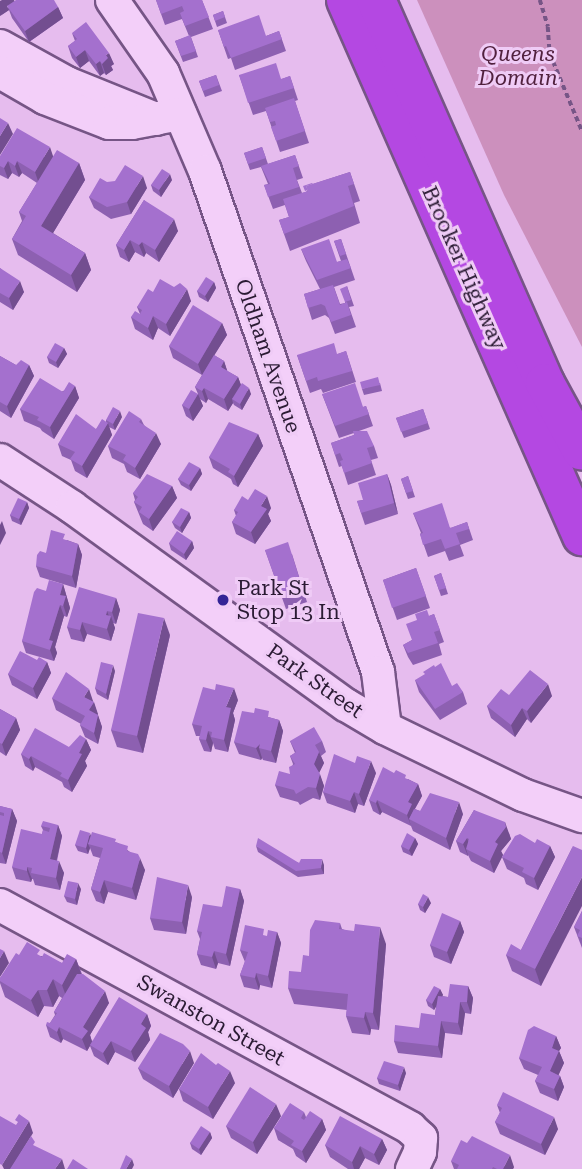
<!DOCTYPE html>
<style>
body{margin:0}
#map{position:relative;width:582px;height:1169px;overflow:hidden;background:#e6bcee;font-family:"Roboto Serif",serif}
div>[style]{position:absolute}
.green>*{inset:0;background:#cc90bd}
.path>*{height:3.5px;margin-top:-1.75px;transform-origin:0;background:repeating-linear-gradient(90deg,#765586 0 5px,transparent 0 8.5px)}
.roads{filter:drop-shadow(2px 0 #765586) drop-shadow(-2px 0 #765586) drop-shadow(0 2px #765586) drop-shadow(0 -2px #765586)}
.minor>*{height:32px;margin:-16px;padding:0 16px;transform-origin:16px;border-radius:16px;background:#f3cff9}
.highway>*{height:38px;margin:-19px;padding:0 19px;transform-origin:19px;border-radius:19px;background:#b448e2}
.wall>*{inset:0;background:#8d60b1}
.shaded-wall>*{inset:0;background:#734e90}
.building>*{inset:0;background:#a470ce}
.dots>*{width:19px;height:19px;translate:-50% -50%;box-sizing:border-box;border:4px solid #efcbf6;border-radius:50%}
span{translate:-50% -50%;white-space:nowrap;text-align:center;line-height:1.15;-webkit-text-stroke:6px #efcbf6;paint-order:stroke}
.park-label{font-size:21px;color:#51213e;font-style:italic}
.street-label{font-size:21px;color:#2b1b34}
.poi-label{font-size:21px;color:#2b1b34}
.left{translate:0 -50%;text-align:left}
</style>
<div id="map">
<div class="green">
<div style="clip-path:polygon(417px 0,582px 0,582px 347px,504px 195px)"></div>
</div>
<div class="path">
<div style="left:540px;top:0;width:28px;rotate:73deg"></div>
<div style="left:548px;top:27px;width:27px;rotate:86deg"></div>
<div style="left:550px;top:54px;width:83px;rotate:67.4deg"></div>
</div>
<div class="roads">
<div class="minor">
<div style="left:112px;top:0;width:89px;rotate:55.1deg"></div>
<div style="left:163px;top:73px;width:107px;rotate:66.8deg"></div>
<div style="left:205px;top:171px;width:530px;rotate:70.95deg"></div>
<div style="left:378px;top:672px;width:56px;rotate:82.9deg"></div>
<div style="left:0;top:46px;width:77px;rotate:28.9deg"></div>
<div style="left:67px;top:83px;width:96px;rotate:22deg"></div>
<div style="left:0;top:72px;width:52px;rotate:30deg"></div>
<div style="left:45px;top:98px;width:69px;rotate:21.3deg"></div>
<div style="left:109px;top:123px;width:23px"></div>
<div style="left:132px;top:123px;width:49px;rotate:-10.6deg"></div>
<div style="left:0;top:460px;width:86px;rotate:33.1deg"></div>
<div style="left:72px;top:507px;width:338px;rotate:35.9deg"></div>
<div style="left:346px;top:705px;width:45px;rotate:30.5deg"></div>
<div style="left:385px;top:728px;width:153px;rotate:25.9deg"></div>
<div style="left:523px;top:795px;width:63px;rotate:19.6deg"></div>
<div style="left:0;top:905px;width:467px;rotate:28.5deg"></div>
<div style="left:410px;top:1128px;width:15px;rotate:42deg"></div>
<div style="left:421px;top:1138px;width:14px;rotate:94deg"></div>
<div style="left:420px;top:1152px;width:19px;rotate:115deg"></div>
</div>
<div class="highway">
<div style="left:346px;top:0;width:586px;rotate:66.24deg"></div>
<div style="left:376px;top:0;width:419px;rotate:66.2deg"></div>
<div style="left:545px;top:383px;width:77px;rotate:61.4deg"></div>
</div>
</div>
<div class="wall">
<div style="clip-path:polygon(156px 0,202px 0,213px 29px,191px 37px,198px 57px,183px 62px,175px 41px,189px 36px,182px 19px,165px 25px)"></div>
<div style="clip-path:polygon(15px 1px,58px 7px,63px 18px,29px 42px,12px 18px,9px 10px,0 16px)"></div>
<div style="clip-path:polygon(223px 11px,227px 23px,217px 27px,213px 15px)"></div>
<div style="clip-path:polygon(218px 30px,266px 36px,279px 31px,286px 51px,235px 70px,231px 58px,228px 59px)"></div>
<div style="clip-path:polygon(72px 33px,114px 64px,111px 66px,113px 70px,106px 75px,104px 73px,100px 76px,89px 61px,80px 68px,72px 58px,68px 46px,75px 41px)"></div>
<div style="clip-path:polygon(216px 75px,222px 91px,205px 97px,199px 81px)"></div>
<div style="clip-path:polygon(239px 75px,282px 79px,290px 76px,298px 100px,295px 101px,309px 143px,280px 152px,266px 111px,253px 115px)"></div>
<div style="clip-path:polygon(262px 147px,268px 164px,295px 155px,303px 178px,297px 180px,302px 193px,306px 192px,313px 184px,350px 172px,360px 201px,354px 203px,360px 223px,290px 251px,279px 220px,289px 217px,285px 205px,273px 209px,264px 185px,268px 184px,261px 167px,250px 170px,244px 153px)"></div>
<div style="clip-path:polygon(0 156px,53px 157px,79px 163px,85px 180px,53px 233px,85px 253px,91px 270px,77px 292px,18px 255px,12px 239px,22px 221px,19px 212px,37px 183px,22px 173px,19px 177px,12px 173px,8px 179px,0 175px)"></div>
<div style="clip-path:polygon(172px 180px,161px 197px,153px 191px,151px 185px)"></div>
<div style="clip-path:polygon(107px 182px,147px 188px,131px 214px,111px 219px,94px 208px,89px 197px)"></div>
<div style="clip-path:polygon(144px 200px,178px 231px,159px 262px,146px 253px,144px 257px,135px 252px,129px 262px,120px 257px,116px 245px)"></div>
<div style="clip-path:polygon(341px 239px,355px 280px,334px 287px,340px 304px,345px 303px,347px 286px,354px 306px,349px 307px,356px 327px,335px 334px,329px 318px,325px 315px,312px 320px,304px 294px,320px 289px,306px 261px,301px 249px,337px 262px,341px 261px,334px 241px)"></div>
<div style="clip-path:polygon(0 268px,24px 292px,13px 310px,0 302px)"></div>
<div style="clip-path:polygon(214px 282px,216px 288px,208px 302px,199px 297px,197px 291px)"></div>
<div style="clip-path:polygon(153px 292px,191px 301px,170px 336px,158px 328px,153px 340px,135px 329px,131px 317px,140px 314px,137px 307px)"></div>
<div style="clip-path:polygon(222px 323px,227px 335px,214px 355px,224px 361px,227px 371px,238px 377px,241px 385px,251px 394px,242px 410px,234px 405px,233px 403px,228px 411px,208px 399px,206px 403px,200px 399px,203px 406px,193px 421px,186px 416px,182px 405px,198px 394px,195px 387px,202px 375px,173px 358px,169px 346px)"></div>
<div style="clip-path:polygon(64px 348px,67px 354px,58px 368px,49px 363px,47px 357px)"></div>
<div style="clip-path:polygon(346px 351px,356px 382px,323px 393px,321px 389px,310px 393px,297px 355px,338px 354px)"></div>
<div style="clip-path:polygon(0 356px,16px 365px,29px 365px,34px 376px,11px 418px,0 411px)"></div>
<div style="clip-path:polygon(380px 383px,382px 391px,364px 395px,362px 389px)"></div>
<div style="clip-path:polygon(75px 386px,79px 398px,54px 439px,42px 431px,40px 428px,24px 421px,20px 409px)"></div>
<div style="clip-path:polygon(322px 394px,363px 407px,366px 406px,373px 426px,359px 431px,374px 446px,378px 458px,371px 460px,376px 475px,348px 485px,342px 466px,339px 467px,331px 443px,354px 435px,354px 433px,339px 438px)"></div>
<div style="clip-path:polygon(423px 409px,430px 429px,404px 438px,396px 418px)"></div>
<div style="clip-path:polygon(122px 417px,115px 430px,109px 427px,112px 435px,87px 478px,75px 471px,71px 460px,62px 456px,58px 444px,96px 429px,106px 422px,106px 420px)"></div>
<div style="clip-path:polygon(141px 419px,144px 425px,161px 444px,140px 479px,127px 472px,124px 464px,112px 458px,108px 446px)"></div>
<div style="clip-path:polygon(258px 434px,263px 446px,238px 487px,233px 484px,231px 479px,213px 468px,209px 457px)"></div>
<div style="clip-path:polygon(200px 468px,202px 474px,191px 491px,181px 485px,178px 479px)"></div>
<div style="clip-path:polygon(387px 474px,391px 485px,398px 514px,365px 525px,357px 501px,363px 500px)"></div>
<div style="clip-path:polygon(408px 476px,415px 497px,408px 499px,401px 479px)"></div>
<div style="clip-path:polygon(172px 486px,177px 498px,153px 531px,143px 524px,134px 502px,135px 500px,133px 493px)"></div>
<div style="clip-path:polygon(248px 500px,271px 508px,268px 514px,271px 521px,255px 544px,236px 534px,232px 522px,236px 516px,234px 510px)"></div>
<div style="clip-path:polygon(27px 502px,29px 508px,21px 525px,12px 521px,10px 515px)"></div>
<div style="clip-path:polygon(189px 512px,191px 518px,182px 533px,175px 528px,172px 522px)"></div>
<div style="clip-path:polygon(413px 513px,451px 528px,467px 522px,473px 540px,460px 545px,464px 556px,449px 561px,445px 551px,428px 557px,420px 534px,421px 533px)"></div>
<div style="clip-path:polygon(67px 540px,78px 544px,82px 555px,76px 588px,40px 577px,36px 566px,46px 553px)"></div>
<div style="clip-path:polygon(192px 541px,194px 548px,186px 560px,171px 550px,169px 543px)"></div>
<div style="clip-path:polygon(265px 550px,292px 554px,307px 602px,286px 609px)"></div>
<div style="clip-path:polygon(416px 568px,430px 608px,397px 620px,383px 580px)"></div>
<div style="clip-path:polygon(441px 573px,448px 594px,441px 596px,434px 576px)"></div>
<div style="clip-path:polygon(63px 584px,70px 608px,67px 617px,64px 616px,55px 647px,57px 653px,54px 661px,26px 653px,22px 641px,46px 591px)"></div>
<div style="clip-path:polygon(116px 598px,120px 610px,116px 624px,113px 623px,115px 628px,111px 641px,87px 634px,84px 642px,71px 639px,67px 627px)"></div>
<div style="clip-path:polygon(434px 614px,444px 642px,439px 644px,442px 655px,413px 665px,408px 657px,403px 645px,412px 640px,429px 616px)"></div>
<div style="clip-path:polygon(170px 635px,143px 753px,117px 747px,111px 730px)"></div>
<div style="clip-path:polygon(37px 660px,47px 662px,51px 673px,37px 699px,12px 685px,8px 674px)"></div>
<div style="clip-path:polygon(115px 671px,108px 700px,97px 694px,95px 688px)"></div>
<div style="clip-path:polygon(415px 680px,452px 686px,463px 692px,467px 704px,440px 720px,419px 692px)"></div>
<div style="clip-path:polygon(509px 695px,552px 696px,531px 723px,527px 719px,515px 737px,491px 718px,487px 706px)"></div>
<div style="clip-path:polygon(52px 698px,93px 701px,102px 727px,98px 744px,85px 737px,80px 725px,81px 724px,56px 710px)"></div>
<div style="clip-path:polygon(238px 700px,233px 713px,235px 720px,228px 752px,215px 749px,213px 743px,211px 752px,204px 751px,199px 739px,200px 736px,196px 736px,192px 724px)"></div>
<div style="clip-path:polygon(0 709px,16px 718px,20px 730px,6px 756px,0 752px)"></div>
<div style="clip-path:polygon(254px 713px,279px 720px,283px 731px,276px 763px,263px 760px,262px 758px,261px 760px,239px 754px,234px 742px)"></div>
<div style="clip-path:polygon(86px 739px,91px 750px,85px 761px,87px 766px,72px 792px,64px 787px,62px 782px,35px 767px,33px 771px,25px 766px,21px 754px,69px 747px)"></div>
<div style="clip-path:polygon(290px 741px,322px 741px,326px 752px,321px 756px,324px 763px,319px 773px,324px 786px,320px 800px,313px 798px,300px 805px,298px 802px,280px 797px,275px 785px,290px 774px,293px 764px,290px 756px,295px 753px)"></div>
<div style="clip-path:polygon(355px 763px,376px 773px,364px 806px,358px 804px,355px 813px,327px 803px,323px 792px)"></div>
<div style="clip-path:polygon(408px 779px,418px 784px,422px 796px,415px 809px,420px 811px,463px 814px,450px 850px,413px 831px,411px 826px,382px 812px,380px 815px,373px 811px,369px 800px)"></div>
<div style="clip-path:polygon(0 806px,12px 809px,17px 821px,6px 864px,0 863px)"></div>
<div style="clip-path:polygon(474px 810px,509px 833px,511px 839px,501px 851px,503px 855px,494px 873px,471px 861px,468px 855px,468px 856px,460px 852px,456px 841px)"></div>
<div style="clip-path:polygon(58px 825px,62px 836px,57px 861px,64px 873px,60px 890px,35px 885px,33px 879px,32px 879px,31px 882px,16px 879px,12px 867px,42px 834px,43px 830px,41px 826px)"></div>
<div style="clip-path:polygon(91px 835px,118px 843px,130px 852px,145px 870px,136px 900px,108px 892px,104px 904px,96px 901px,91px 889px,100px 858px,93px 856px,90px 848px,88px 854px,78px 851px,75px 845px)"></div>
<div style="clip-path:polygon(415px 838px,418px 844px,412px 856px,403px 852px,401px 846px)"></div>
<div style="clip-path:polygon(535px 843px,550px 846px,555px 857px,538px 890px,526px 884px,524px 878px,507px 869px,502px 857px)"></div>
<div style="clip-path:polygon(256px 846px,299px 863px,324px 865px,324px 874px,298px 877px,258px 852px)"></div>
<div style="clip-path:polygon(573px 846px,541px 986px,512px 971px,506px 955px,521px 950px)"></div>
<div style="clip-path:polygon(81px 889px,77px 905px,67px 902px,64px 896px)"></div>
<div style="clip-path:polygon(240px 889px,244px 901px,230px 966px,218px 963px,216px 969px,201px 965px,197px 954px,200px 939px,197px 931px)"></div>
<div style="clip-path:polygon(192px 897px,186px 934px,154px 930px,150px 918px)"></div>
<div style="clip-path:polygon(431px 903px,425px 913px,420px 910px,418px 904px)"></div>
<div style="clip-path:polygon(582px 911px,582px 948px,574px 927px)"></div>
<div style="clip-path:polygon(460px 921px,464px 932px,451px 964px,434px 957px,430px 945px)"></div>
<div style="clip-path:polygon(340px 923px,342px 929px,386px 944px,379px 1030px,371px 1029px,370px 1035px,352px 1033px,346px 1016px,347px 1010px,294px 1004px,288px 988px,301px 972px,309px 956px)"></div>
<div style="clip-path:polygon(277px 932px,281px 943px,272px 988px,260px 985px,259px 990px,244px 987px,240px 975px,245px 962px,240px 950px,267px 936px)"></div>
<div style="clip-path:polygon(19px 955px,42px 956px,62px 963px,76px 959px,82px 974px,109px 1003px,90px 1035px,92px 1041px,147px 1014px,151px 1026px,148px 1032px,150px 1040px,135px 1062px,115px 1052px,108px 1065px,94px 1056px,90px 1046px,87px 1051px,63px 1039px,61px 1043px,50px 1037px,46px 1025px,50px 1023px,55px 1015px,54px 1012px,62px 998px,59px 996px,53px 1007px,44px 1006px,38px 1017px,5px 997px,0 983px,0 978px)"></div>
<div style="clip-path:polygon(468px 986px,473px 998px,471px 1014px,465px 1013px,462px 1035px,445px 1033px,442px 1058px,398px 1053px,394px 1041px,419px 1028px,435px 1015px,436px 1006px,434px 1010px,428px 1006px,426px 1000px,440px 989px,443px 995px,442px 996px,448px 997px)"></div>
<div style="clip-path:polygon(556px 1036px,561px 1048px,559px 1051px,564px 1063px,558px 1075px,560px 1076px,564px 1087px,558px 1101px,540px 1093px,535px 1081px,538px 1075px,524px 1069px,519px 1058px)"></div>
<div style="clip-path:polygon(194px 1063px,173px 1098px,143px 1079px,138px 1068px)"></div>
<div style="clip-path:polygon(406px 1073px,400px 1091px,379px 1084px,377px 1078px)"></div>
<div style="clip-path:polygon(235px 1083px,213px 1119px,183px 1101px,179px 1089px)"></div>
<div style="clip-path:polygon(497px 1105px,558px 1129px,545px 1155px,500px 1134px,495px 1122px,500px 1113px)"></div>
<div style="clip-path:polygon(304px 1112px,306px 1117px,322px 1119px,326px 1130px,306px 1163px,296px 1156px,293px 1149px,278px 1140px,274px 1128px)"></div>
<div style="clip-path:polygon(281px 1116px,257px 1154px,231px 1138px,226px 1126px)"></div>
<div style="clip-path:polygon(210px 1132px,212px 1138px,201px 1155px,192px 1149px,190px 1143px)"></div>
<div style="clip-path:polygon(382px 1139px,387px 1150px,379px 1165px,365px 1158px,359px 1169px,348px 1169px,330px 1157px,325px 1145px)"></div>
<div style="clip-path:polygon(451px 1161px,514px 1167px,513px 1169px,454px 1169px)"></div>
</div>
<div class="shaded-wall">
<div style="clip-path:polygon(2px 0,14px 0,16px 5px,7px 6px,9px 10px,0 16px,0 1px)"></div>
<div style="clip-path:polygon(58px 7px,63px 18px,29px 42px,25px 31px)"></div>
<div style="clip-path:polygon(85px 50px,89px 61px,80px 68px,76px 57px)"></div>
<div style="clip-path:polygon(109px 53px,114px 64px,111px 66px,113px 70px,106px 75px,102px 64px,106px 55px)"></div>
<div style="clip-path:polygon(100px 61px,104px 73px,100px 76px,96px 64px)"></div>
<div style="clip-path:polygon(8px 123px,13px 134px,0 155px,0 136px)"></div>
<div style="clip-path:polygon(50px 147px,54px 159px,39px 184px,35px 172px)"></div>
<div style="clip-path:polygon(8px 161px,12px 173px,8px 179px,4px 168px)"></div>
<div style="clip-path:polygon(17px 161px,22px 173px,19px 177px,15px 166px)"></div>
<div style="clip-path:polygon(79px 163px,85px 180px,47px 243px,41px 226px)"></div>
<div style="clip-path:polygon(170px 174px,172px 180px,161px 197px,159px 190px)"></div>
<div style="clip-path:polygon(143px 176px,147px 188px,131px 214px,127px 202px)"></div>
<div style="clip-path:polygon(174px 219px,178px 231px,159px 262px,155px 250px)"></div>
<div style="clip-path:polygon(130px 240px,135px 252px,129px 262px,124px 250px)"></div>
<div style="clip-path:polygon(142px 242px,146px 253px,144px 257px,139px 245px)"></div>
<div style="clip-path:polygon(85px 253px,91px 270px,77px 292px,71px 275px)"></div>
<div style="clip-path:polygon(20px 281px,24px 292px,13px 310px,9px 298px)"></div>
<div style="clip-path:polygon(214px 282px,216px 288px,208px 302px,205px 296px)"></div>
<div style="clip-path:polygon(187px 289px,191px 301px,170px 336px,166px 324px)"></div>
<div style="clip-path:polygon(153px 316px,158px 328px,153px 340px,148px 328px)"></div>
<div style="clip-path:polygon(222px 323px,227px 335px,202px 375px,198px 364px)"></div>
<div style="clip-path:polygon(64px 348px,67px 354px,58px 368px,56px 362px)"></div>
<div style="clip-path:polygon(224px 361px,228px 373px,221px 367px)"></div>
<div style="clip-path:polygon(29px 365px,34px 376px,11px 418px,7px 406px)"></div>
<div style="clip-path:polygon(238px 377px,242px 388px,232px 399px,233px 403px,228px 411px,224px 399px)"></div>
<div style="clip-path:polygon(75px 386px,79px 398px,54px 439px,50px 427px)"></div>
<div style="clip-path:polygon(204px 388px,208px 399px,206px 403px,202px 391px)"></div>
<div style="clip-path:polygon(249px 388px,251px 394px,242px 410px,240px 404px)"></div>
<div style="clip-path:polygon(198px 394px,203px 406px,193px 421px,189px 409px)"></div>
<div style="clip-path:polygon(120px 411px,122px 417px,115px 430px,113px 424px)"></div>
<div style="clip-path:polygon(108px 423px,112px 435px,87px 478px,82px 466px)"></div>
<div style="clip-path:polygon(156px 433px,161px 444px,140px 479px,135px 468px)"></div>
<div style="clip-path:polygon(258px 434px,263px 446px,238px 487px,234px 476px)"></div>
<div style="clip-path:polygon(200px 468px,202px 474px,191px 491px,189px 485px)"></div>
<div style="clip-path:polygon(387px 474px,391px 485px,398px 514px,394px 503px)"></div>
<div style="clip-path:polygon(172px 486px,177px 498px,153px 531px,149px 519px)"></div>
<div style="clip-path:polygon(267px 496px,271px 508px,268px 514px,271px 521px,255px 544px,251px 532px,261px 506px)"></div>
<div style="clip-path:polygon(27px 502px,29px 508px,21px 525px,19px 519px)"></div>
<div style="clip-path:polygon(189px 512px,191px 518px,182px 533px,180px 527px)"></div>
<div style="clip-path:polygon(2px 521px,6px 533px,0 545px,0 525px)"></div>
<div style="clip-path:polygon(192px 541px,194px 548px,186px 560px,184px 554px)"></div>
<div style="clip-path:polygon(78px 544px,82px 555px,76px 588px,72px 576px)"></div>
<div style="clip-path:polygon(63px 584px,70px 608px,67px 617px,60px 595px)"></div>
<div style="clip-path:polygon(116px 598px,120px 610px,116px 624px,112px 612px)"></div>
<div style="clip-path:polygon(60px 605px,64px 616px,55px 647px,57px 653px,54px 661px,50px 650px,49px 640px)"></div>
<div style="clip-path:polygon(107px 611px,110px 619px,111px 616px,115px 628px,111px 641px,107px 629px,106px 615px)"></div>
<div style="clip-path:polygon(164px 618px,170px 635px,143px 753px,137px 736px)"></div>
<div style="clip-path:polygon(82px 622px,87px 634px,84px 642px,80px 630px)"></div>
<div style="clip-path:polygon(47px 662px,51px 673px,37px 699px,33px 688px)"></div>
<div style="clip-path:polygon(113px 665px,115px 671px,108px 700px,106px 694px)"></div>
<div style="clip-path:polygon(548px 684px,552px 696px,531px 723px,527px 711px)"></div>
<div style="clip-path:polygon(234px 688px,238px 700px,233px 713px,235px 720px,228px 752px,224px 740px,226px 707px)"></div>
<div style="clip-path:polygon(89px 689px,93px 701px,89px 708px,84px 697px)"></div>
<div style="clip-path:polygon(94px 702px,98px 714px,93px 722px,89px 710px)"></div>
<div style="clip-path:polygon(522px 708px,527px 719px,515px 737px,511px 725px)"></div>
<div style="clip-path:polygon(98px 715px,102px 727px,98px 744px,94px 733px)"></div>
<div style="clip-path:polygon(16px 718px,20px 730px,6px 756px,2px 744px)"></div>
<div style="clip-path:polygon(279px 720px,283px 731px,276px 763px,271px 751px)"></div>
<div style="clip-path:polygon(208px 731px,213px 743px,211px 752px,206px 740px)"></div>
<div style="clip-path:polygon(86px 739px,91px 750px,85px 761px,87px 766px,72px 792px,68px 780px,79px 753px)"></div>
<div style="clip-path:polygon(260px 744px,259px 748px,262px 758px,261px 760px,256px 748px)"></div>
<div style="clip-path:polygon(319px 752px,324px 763px,318px 775px,314px 764px)"></div>
<div style="clip-path:polygon(31px 756px,35px 767px,33px 771px,29px 759px)"></div>
<div style="clip-path:polygon(371px 761px,376px 773px,364px 806px,359px 794px)"></div>
<div style="clip-path:polygon(320px 774px,324px 786px,320px 800px,316px 788px)"></div>
<div style="clip-path:polygon(418px 784px,422px 796px,409px 819px,411px 826px,407px 815px,408px 802px)"></div>
<div style="clip-path:polygon(354px 792px,358px 804px,355px 813px,350px 801px)"></div>
<div style="clip-path:polygon(377px 800px,382px 812px,380px 815px,376px 803px)"></div>
<div style="clip-path:polygon(459px 802px,463px 814px,450px 850px,446px 838px)"></div>
<div style="clip-path:polygon(12px 809px,17px 821px,6px 864px,2px 853px)"></div>
<div style="clip-path:polygon(505px 822px,511px 839px,501px 851px,503px 855px,494px 873px,490px 861px,495px 842px)"></div>
<div style="clip-path:polygon(58px 825px,62px 836px,54px 871px,50px 859px)"></div>
<div style="clip-path:polygon(90px 833px,92px 839px,88px 844px,90px 848px,88px 854px,86px 848px)"></div>
<div style="clip-path:polygon(415px 838px,418px 844px,412px 856px,409px 850px)"></div>
<div style="clip-path:polygon(467px 838px,471px 850px,466px 849px,468px 855px,468px 856px,463px 844px)"></div>
<div style="clip-path:polygon(550px 846px,555px 857px,538px 890px,534px 878px)"></div>
<div style="clip-path:polygon(140px 858px,145px 870px,136px 900px,132px 888px)"></div>
<div style="clip-path:polygon(322px 859px,324px 865px,324px 874px,321px 868px)"></div>
<div style="clip-path:polygon(59px 861px,64px 873px,60px 890px,56px 878px)"></div>
<div style="clip-path:polygon(27px 867px,32px 879px,31px 882px,27px 871px)"></div>
<div style="clip-path:polygon(582px 877px,582px 906px,541px 986px,535px 969px)"></div>
<div style="clip-path:polygon(104px 880px,108px 892px,104px 904px,100px 892px)"></div>
<div style="clip-path:polygon(78px 883px,81px 889px,77px 905px,75px 899px)"></div>
<div style="clip-path:polygon(188px 885px,192px 897px,186px 934px,182px 922px)"></div>
<div style="clip-path:polygon(240px 889px,244px 901px,230px 966px,226px 954px)"></div>
<div style="clip-path:polygon(428px 897px,431px 903px,425px 913px,423px 907px)"></div>
<div style="clip-path:polygon(460px 921px,464px 932px,451px 964px,447px 952px)"></div>
<div style="clip-path:polygon(380px 927px,386px 944px,379px 1030px,373px 1013px)"></div>
<div style="clip-path:polygon(277px 932px,281px 943px,272px 988px,268px 976px)"></div>
<div style="clip-path:polygon(4px 951px,9px 963px,0 977px,0 958px)"></div>
<div style="clip-path:polygon(214px 951px,218px 963px,216px 969px,212px 957px)"></div>
<div style="clip-path:polygon(76px 959px,82px 976px,68px 1002px,62px 985px)"></div>
<div style="clip-path:polygon(256px 973px,260px 985px,259px 990px,255px 978px)"></div>
<div style="clip-path:polygon(53px 979px,59px 996px,53px 1007px,47px 990px)"></div>
<div style="clip-path:polygon(468px 986px,473px 998px,471px 1014px,467px 1002px)"></div>
<div style="clip-path:polygon(440px 989px,443px 995px,434px 1010px,432px 1004px)"></div>
<div style="clip-path:polygon(38px 990px,44px 1006px,38px 1017px,31px 1000px)"></div>
<div style="clip-path:polygon(105px 991px,109px 1003px,90px 1035px,92px 1042px,87px 1051px,82px 1039px,83px 1027px)"></div>
<div style="clip-path:polygon(460px 1002px,465px 1013px,462px 1035px,458px 1023px)"></div>
<div style="clip-path:polygon(365px 1012px,371px 1029px,370px 1035px,364px 1018px)"></div>
<div style="clip-path:polygon(147px 1014px,151px 1026px,148px 1032px,150px 1040px,135px 1062px,131px 1051px,141px 1024px)"></div>
<div style="clip-path:polygon(441px 1021px,445px 1033px,442px 1058px,438px 1046px)"></div>
<div style="clip-path:polygon(59px 1027px,63px 1039px,61px 1043px,57px 1032px)"></div>
<div style="clip-path:polygon(556px 1036px,561px 1048px,559px 1051px,564px 1063px,555px 1083px,550px 1071px,552px 1048px)"></div>
<div style="clip-path:polygon(111px 1041px,115px 1052px,108px 1065px,103px 1053px)"></div>
<div style="clip-path:polygon(190px 1051px,194px 1063px,173px 1098px,169px 1086px)"></div>
<div style="clip-path:polygon(404px 1067px,406px 1073px,400px 1091px,398px 1085px)"></div>
<div style="clip-path:polygon(230px 1071px,235px 1083px,213px 1119px,208px 1107px)"></div>
<div style="clip-path:polygon(560px 1076px,564px 1087px,558px 1101px,554px 1089px)"></div>
<div style="clip-path:polygon(276px 1104px,281px 1116px,257px 1154px,253px 1142px)"></div>
<div style="clip-path:polygon(554px 1117px,558px 1129px,545px 1155px,541px 1144px)"></div>
<div style="clip-path:polygon(322px 1119px,326px 1130px,306px 1163px,302px 1151px)"></div>
<div style="clip-path:polygon(29px 1121px,33px 1133px,11px 1169px,4px 1169px,2px 1165px)"></div>
<div style="clip-path:polygon(210px 1132px,212px 1138px,201px 1155px,199px 1149px)"></div>
<div style="clip-path:polygon(382px 1139px,387px 1150px,379px 1165px,374px 1154px)"></div>
<div style="clip-path:polygon(360px 1146px,365px 1158px,359px 1169px,354px 1169px,352px 1162px)"></div>
<div style="clip-path:polygon(510px 1155px,514px 1167px,513px 1169px,503px 1169px)"></div>
<div style="clip-path:polygon(62px 1159px,65px 1169px,55px 1169px)"></div>
<div style="clip-path:polygon(132px 1159px,134px 1165px,132px 1169px,126px 1169px)"></div>
</div>
<div class="building">
<div style="clip-path:polygon(16px 0,54px 0,58px 7px,25px 31px,7px 6px)"></div>
<div style="clip-path:polygon(156px 0,202px 0,209px 17px,185px 26px,180px 13px,184px 11px,182px 6px,161px 14px)"></div>
<div style="clip-path:polygon(223px 11px,225px 17px,215px 21px,213px 15px)"></div>
<div style="clip-path:polygon(259px 15px,266px 36px,279px 31px,282px 39px,231px 58px,226px 46px,224px 47px,218px 30px)"></div>
<div style="clip-path:polygon(86px 22px,109px 53px,106px 55px,108px 58px,102px 64px,100px 61px,96px 64px,85px 50px,76px 57px,68px 46px,77px 39px,72px 33px)"></div>
<div style="clip-path:polygon(190px 35px,196px 51px,181px 56px,175px 41px)"></div>
<div style="clip-path:polygon(276px 63px,281px 79px,290px 76px,294px 88px,248px 103px,239px 75px)"></div>
<div style="clip-path:polygon(216px 75px,219px 85px,203px 91px,199px 81px)"></div>
<div style="clip-path:polygon(294px 98px,305px 131px,276px 141px,271px 127px,276px 125px,275px 121px,270px 122px,265px 108px)"></div>
<div style="clip-path:polygon(0 118px,8px 123px,0 136px)"></div>
<div style="clip-path:polygon(17px 128px,50px 147px,35px 172px,17px 161px,15px 166px,8px 161px,4px 168px,0 166px,0 156px)"></div>
<div style="clip-path:polygon(262px 147px,266px 158px,248px 164px,244px 153px)"></div>
<div style="clip-path:polygon(57px 150px,79px 163px,41px 226px,85px 253px,71px 275px,12px 239px,26px 216px,19px 212px)"></div>
<div style="clip-path:polygon(295px 155px,299px 166px,293px 168px,299px 187px,268px 197px,264px 185px,270px 184px,261px 166px)"></div>
<div style="clip-path:polygon(125px 165px,143px 176px,127px 202px,107px 207px,89px 197px,100px 178px,107px 182px,115px 181px)"></div>
<div style="clip-path:polygon(162px 169px,170px 174px,159px 190px,151px 185px)"></div>
<div style="clip-path:polygon(350px 172px,354px 184px,348px 186px,354px 206px,284px 234px,279px 220px,289px 217px,283px 199px,308px 191px,306px 186px)"></div>
<div style="clip-path:polygon(312px 183px,313px 184px,306px 186px,308px 190px,305px 191px,303px 186px)"></div>
<div style="clip-path:polygon(144px 200px,174px 219px,155px 250px,142px 242px,139px 245px,130px 240px,124px 250px,116px 245px)"></div>
<div style="clip-path:polygon(329px 239px,337px 262px,347px 259px,351px 268px,317px 280px,301px 249px)"></div>
<div style="clip-path:polygon(341px 239px,346px 254px,340px 256px,334px 241px)"></div>
<div style="clip-path:polygon(0 268px,20px 281px,9px 298px,0 293px)"></div>
<div style="clip-path:polygon(206px 277px,214px 282px,205px 296px,197px 291px)"></div>
<div style="clip-path:polygon(160px 279px,174px 287px,180px 283px,187px 289px,166px 324px,153px 316px,148px 328px,131px 317px,135px 311px,140px 314px,142px 310px,137px 307px,148px 289px,153px 292px)"></div>
<div style="clip-path:polygon(333px 285px,340px 305px,347px 302px,351px 315px,331px 322px,325px 306px,321px 304px,308px 308px,304px 294px)"></div>
<div style="clip-path:polygon(347px 286px,351px 300px,345px 302px,340px 289px)"></div>
<div style="clip-path:polygon(193px 305px,222px 323px,198px 364px,169px 346px)"></div>
<div style="clip-path:polygon(55px 343px,64px 348px,56px 362px,47px 357px)"></div>
<div style="clip-path:polygon(334px 343px,337px 354px,346px 351px,352px 371px,318px 381px,317px 377px,306px 381px,297px 355px)"></div>
<div style="clip-path:polygon(214px 355px,224px 361px,221px 367px,238px 377px,224px 399px,204px 388px,202px 391px,195px 387px)"></div>
<div style="clip-path:polygon(0 356px,16px 365px,21px 360px,29px 365px,7px 406px,0 402px)"></div>
<div style="clip-path:polygon(378px 377px,380px 385px,362px 389px,360px 382px)"></div>
<div style="clip-path:polygon(40px 378px,63px 392px,69px 382px,75px 386px,50px 427px,37px 420px,39px 417px,20px 409px)"></div>
<div style="clip-path:polygon(242px 383px,249px 388px,240px 404px,232px 399px)"></div>
<div style="clip-path:polygon(355px 383px,363px 407px,366px 406px,369px 414px,335px 426px,322px 394px)"></div>
<div style="clip-path:polygon(191px 390px,198px 394px,189px 409px,182px 405px)"></div>
<div style="clip-path:polygon(113px 407px,120px 411px,113px 424px,106px 420px)"></div>
<div style="clip-path:polygon(423px 409px,428px 423px,401px 432px,396px 418px)"></div>
<div style="clip-path:polygon(129px 411px,141px 419px,139px 422px,156px 433px,135px 468px,123px 460px,126px 455px,108px 446px)"></div>
<div style="clip-path:polygon(76px 414px,96px 429px,102px 419px,108px 423px,82px 466px,70px 459px,75px 452px,58px 444px)"></div>
<div style="clip-path:polygon(229px 422px,258px 434px,234px 476px,228px 472px,230px 469px,209px 457px)"></div>
<div style="clip-path:polygon(353px 431px,367px 431px,374px 446px,367px 448px,372px 463px,344px 473px,340px 461px,343px 460px,340px 453px,335px 455px,331px 443px,354px 435px)"></div>
<div style="clip-path:polygon(189px 462px,200px 468px,189px 485px,178px 479px)"></div>
<div style="clip-path:polygon(147px 474px,172px 486px,149px 519px,139px 512px,142px 507px,134px 502px,138px 497px,133px 493px)"></div>
<div style="clip-path:polygon(387px 474px,394px 503px,361px 513px,357px 501px,363px 500px,358px 483px)"></div>
<div style="clip-path:polygon(408px 476px,413px 491px,406px 493px,401px 479px)"></div>
<div style="clip-path:polygon(255px 489px,267px 496px,261px 506px,267px 509px,251px 532px,232px 522px,238px 512px,234px 510px,242px 496px,248px 500px)"></div>
<div style="clip-path:polygon(18px 498px,27px 502px,19px 519px,10px 515px)"></div>
<div style="clip-path:polygon(442px 503px,450px 528px,467px 522px,469px 529px,456px 533px,460px 544px,445px 549px,441px 539px,423px 545px,420px 534px,423px 533px,413px 513px)"></div>
<div style="clip-path:polygon(181px 508px,189px 512px,180px 527px,172px 522px)"></div>
<div style="clip-path:polygon(51px 530px,65px 534px,63px 539px,78px 544px,72px 576px,36px 566px,37px 555px,40px 551px,46px 553px)"></div>
<div style="clip-path:polygon(177px 531px,192px 541px,184px 554px,169px 543px)"></div>
<div style="clip-path:polygon(288px 542px,303px 590px,282px 598px,265px 550px)"></div>
<div style="clip-path:polygon(416px 568px,426px 596px,392px 608px,383px 580px)"></div>
<div style="clip-path:polygon(441px 573px,446px 588px,439px 590px,434px 576px)"></div>
<div style="clip-path:polygon(49px 580px,63px 584px,60px 595px,66px 596px,63px 606px,60px 605px,49px 640px,53px 641px,50px 650px,22px 641px,34px 592px,37px 588px,46px 591px)"></div>
<div style="clip-path:polygon(79px 587px,116px 598px,112px 612px,107px 611px,106px 615px,111px 616px,107px 629px,82px 622px,80px 630px,67px 627px)"></div>
<div style="clip-path:polygon(427px 610px,429px 616px,434px 614px,440px 630px,434px 632px,438px 643px,408px 653px,403px 645px,412px 640px,406px 624px,417px 620px,415px 614px)"></div>
<div style="clip-path:polygon(138px 613px,164px 618px,137px 736px,111px 730px)"></div>
<div style="clip-path:polygon(20px 651px,37px 660px,39px 657px,47px 662px,33px 688px,8px 674px)"></div>
<div style="clip-path:polygon(101px 662px,113px 665px,106px 694px,95px 688px)"></div>
<div style="clip-path:polygon(441px 663px,452px 686px,457px 683px,463px 692px,435px 709px,415px 680px,425px 674px,423px 672px,434px 665px,435px 667px)"></div>
<div style="clip-path:polygon(530px 670px,548px 684px,527px 711px,522px 708px,511px 725px,487px 706px,501px 689px,509px 695px)"></div>
<div style="clip-path:polygon(66px 672px,89px 689px,84px 697px,94px 702px,89px 710px,98px 715px,94px 733px,80px 725px,85px 716px,52px 698px)"></div>
<div style="clip-path:polygon(216px 684px,234px 688px,226px 707px,231px 708px,224px 740px,211px 737px,212px 732px,208px 731px,206px 740px,199px 739px,202px 726px,192px 724px,203px 687px,215px 690px)"></div>
<div style="clip-path:polygon(255px 708px,269px 711px,268px 717px,279px 720px,271px 751px,259px 748px,260px 744px,256px 748px,234px 742px,242px 711px,254px 713px)"></div>
<div style="clip-path:polygon(0 709px,16px 718px,2px 744px,0 743px)"></div>
<div style="clip-path:polygon(314px 727px,322px 741px,315px 745px,319px 752px,314px 764px,320px 774px,316px 788px,308px 787px,296px 794px,294px 790px,275px 785px,279px 771px,290px 774px,289px 767px,295px 764px,290px 756px,296px 752px,290px 741px)"></div>
<div style="clip-path:polygon(35px 728px,69px 747px,80px 735px,86px 739px,79px 753px,82px 754px,68px 780px,60px 776px,62px 773px,31px 756px,29px 759px,21px 754px)"></div>
<div style="clip-path:polygon(334px 754px,355px 763px,357px 756px,371px 761px,359px 794px,354px 792px,350px 801px,323px 792px)"></div>
<div style="clip-path:polygon(383px 767px,394px 773px,396px 770px,406px 775px,405px 778px,418px 784px,408px 802px,412px 804px,407px 815px,377px 800px,376px 803px,369px 800px)"></div>
<div style="clip-path:polygon(430px 793px,459px 802px,446px 838px,409px 819px,414px 809px,420px 811px)"></div>
<div style="clip-path:polygon(0 806px,12px 809px,2px 853px,0 852px,0 815px,4px 816px,4px 813px,0 812px)"></div>
<div style="clip-path:polygon(474px 810px,505px 822px,506px 827px,495px 842px,498px 844px,490px 861px,466px 849px,469px 839px,467px 838px,463px 844px,456px 841px)"></div>
<div style="clip-path:polygon(43px 821px,58px 825px,50px 859px,59px 861px,56px 878px,31px 873px,32px 868px,27px 867px,27px 871px,12px 867px,21px 829px,42px 834px,43px 830px,49px 832px,50px 828px,41px 826px)"></div>
<div style="clip-path:polygon(80px 830px,90px 833px,86px 848px,75px 845px)"></div>
<div style="clip-path:polygon(92px 832px,116px 839px,115px 842px,128px 846px,127px 851px,138px 854px,140px 858px,132px 888px,104px 880px,100px 892px,91px 889px,103px 848px,88px 844px)"></div>
<div style="clip-path:polygon(407px 833px,415px 838px,409px 850px,401px 846px)"></div>
<div style="clip-path:polygon(520px 834px,535px 843px,537px 839px,550px 846px,534px 878px,522px 872px,524px 868px,502px 857px,515px 836px)"></div>
<div style="clip-path:polygon(258px 838px,299px 863px,301px 859px,322px 859px,321px 868px,296px 871px,256px 846px)"></div>
<div style="clip-path:polygon(573px 846px,582px 850px,582px 877px,535px 969px,506px 955px,511px 944px,521px 950px)"></div>
<div style="clip-path:polygon(157px 877px,188px 885px,182px 922px,150px 918px)"></div>
<div style="clip-path:polygon(68px 881px,78px 883px,75px 899px,64px 896px)"></div>
<div style="clip-path:polygon(226px 886px,240px 889px,226px 954px,214px 951px,212px 957px,197px 954px,202px 932px,197px 931px,203px 904px,222px 907px)"></div>
<div style="clip-path:polygon(423px 894px,428px 897px,423px 907px,418px 904px)"></div>
<div style="clip-path:polygon(582px 911px,582px 938px,577px 936px,580px 930px,574px 927px)"></div>
<div style="clip-path:polygon(442px 913px,460px 921px,447px 952px,430px 945px)"></div>
<div style="clip-path:polygon(315px 920px,340px 923px,339px 929px,354px 931px,355px 924px,380px 927px,373px 1013px,365px 1012px,364px 1018px,346px 1016px,348px 994px,288px 988px,289px 971px,301px 972px,303px 955px,309px 956px,310px 930px)"></div>
<div style="clip-path:polygon(245px 925px,264px 929px,263px 935px,267px 936px,268px 930px,277px 932px,268px 976px,256px 973px,255px 978px,240px 975px,248px 952px,240px 950px)"></div>
<div style="clip-path:polygon(27px 942px,40px 950px,37px 954px,42px 957px,44px 953px,62px 963px,67px 954px,76px 959px,62px 985px,53px 979px,47px 990px,38px 990px,31px 1000px,0 981px,0 978px,16px 953px,19px 955px)"></div>
<div style="clip-path:polygon(0 949px,4px 951px,0 958px)"></div>
<div style="clip-path:polygon(77px 974px,83px 974px,105px 991px,83px 1027px,88px 1031px,82px 1039px,59px 1027px,57px 1032px,46px 1025px,47px 1022px,50px 1023px,57px 1013px,54px 1012px)"></div>
<div style="clip-path:polygon(450px 984px,468px 986px,467px 1002px,460px 1002px,458px 1023px,441px 1021px,438px 1046px,394px 1041px,395px 1025px,419px 1028px,421px 1013px,435px 1015px,438px 996px,448px 997px)"></div>
<div style="clip-path:polygon(434px 986px,440px 989px,432px 1004px,426px 1000px)"></div>
<div style="clip-path:polygon(119px 997px,147px 1014px,141px 1024px,146px 1028px,131px 1051px,111px 1041px,103px 1053px,90px 1045px)"></div>
<div style="clip-path:polygon(534px 1026px,556px 1036px,552px 1048px,559px 1051px,550px 1071px,560px 1076px,554px 1089px,535px 1081px,542px 1067px,519px 1058px,528px 1030px)"></div>
<div style="clip-path:polygon(160px 1033px,183px 1044px,190px 1051px,169px 1086px,138px 1068px)"></div>
<div style="clip-path:polygon(201px 1053px,216px 1065px,218px 1063px,230px 1071px,208px 1107px,179px 1089px)"></div>
<div style="clip-path:polygon(384px 1061px,404px 1067px,398px 1085px,377px 1078px)"></div>
<div style="clip-path:polygon(250px 1087px,276px 1104px,253px 1142px,226px 1126px)"></div>
<div style="clip-path:polygon(503px 1092px,554px 1117px,541px 1144px,495px 1122px,502px 1108px,497px 1105px)"></div>
<div style="clip-path:polygon(290px 1103px,304px 1112px,301px 1118px,304px 1120px,310px 1111px,322px 1119px,302px 1151px,291px 1145px,294px 1141px,274px 1128px)"></div>
<div style="clip-path:polygon(19px 1114px,29px 1121px,2px 1165px,0 1164px,0 1116px,16px 1125px,18px 1122px,15px 1120px)"></div>
<div style="clip-path:polygon(340px 1116px,382px 1139px,374px 1154px,360px 1146px,352px 1162px,325px 1145px)"></div>
<div style="clip-path:polygon(201px 1126px,210px 1132px,199px 1149px,190px 1143px)"></div>
<div style="clip-path:polygon(31px 1136px,35px 1142px,33px 1145px,62px 1159px,55px 1169px,10px 1169px)"></div>
<div style="clip-path:polygon(472px 1136px,510px 1155px,503px 1169px,497px 1169px,493px 1167px,492px 1169px,457px 1169px,459px 1165px,451px 1161px,461px 1140px,467px 1143px)"></div>
<div style="clip-path:polygon(126px 1155px,132px 1159px,126px 1169px,120px 1169px)"></div>
<div style="clip-path:polygon(73px 1159px,88px 1169px,67px 1169px)"></div>
</div>
<div class="dots">
<div style="left:223px;top:600px;background:#332496"></div>
</div>
<div class="park-label">
<span style="left:518px;top:66px">Queens<br>Domain</span>
</div>
<div class="street-label">
<span style="left:464px;top:268px;rotate:66deg">Brooker Highway</span>
<span style="left:268px;top:356px;rotate:71deg">Oldham Avenue</span>
<span style="left:315px;top:681px;rotate:35deg">Park Street</span>
<span style="left:211px;top:1020px;rotate:29deg">Swanston Street</span>
</div>
<div class="poi-label">
<span class="left" style="left:237px;top:600px">Park St<br>Stop 13 In</span>
</div>
</div>
